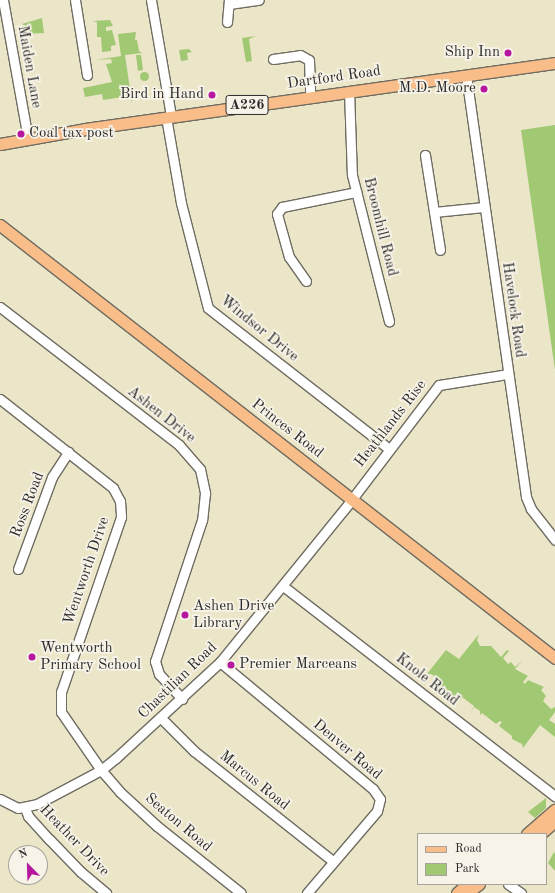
<!DOCTYPE html>
<style>
body{margin:0}
#map{position:relative;width:555px;height:893px;overflow:hidden;background:#ece6c9;font-family:"Old Standard TT",serif}
div>[style]{position:absolute}
.green>*{inset:0;background:#a1c873}
.round{border-radius:50%}
.roads{filter:drop-shadow(1px 0 #6f6c62) drop-shadow(-1px 0 #6f6c62) drop-shadow(0 1px #6f6c62) drop-shadow(0 -1px #6f6c62)}
.minor>*{height:9px;margin:-4.5px;padding:0 4.5px;transform-origin:4.5px;border-radius:4.5px;background:#fff}
.major>*{height:11px;margin:-5.5px;padding:0 5.5px;transform-origin:5.5px;border-radius:5.5px;background:#f8bd89}
.dots>*{width:11px;height:11px;translate:-50% -50%;box-sizing:border-box;border:2px solid #f7f3e8;border-radius:50%}
span{translate:-50% -50%;white-space:nowrap;text-align:center;line-height:1.15;-webkit-text-stroke:3.5px #f7f3e8;paint-order:stroke}
.shield-label span{padding:1px 3px;background:#f7f3e8;border:1px solid;border-radius:3px;-webkit-text-stroke-width:0}
.shield-label{font-size:14px;color:#2b2b2b;font-weight:700}
.poi-label{font-size:15px;color:#2b2b2b}
.right{translate:-100% -50%;text-align:right}
.left{translate:0 -50%;text-align:left}
.street-label{font-size:15px;color:#2b2b2b}
.legend{position:absolute;left:417px;top:833px;width:130px;height:52px;box-sizing:border-box;background:#f7f3e8;border:1px solid #a5a39c;margin:0;padding:5px 7px;list-style:none;font-size:12px;color:#2b2b2b}
.legend li{display:flex;align-items:center;gap:8px;height:20px}
.legend b{width:20px;border:1px solid #a5a39c}
.north{position:absolute;left:8px;top:845px;width:40px;height:40px;box-sizing:border-box;background:#f7f3e8;border:1px solid #a5a39c;border-radius:50%;rotate:337deg;font-size:11px;font-weight:700;line-height:16px;text-align:center;color:#2b2b2b}
.north::after{content:'';display:block;margin:auto;width:14px;height:18px;background:#b5179e;clip-path:polygon(50% 0,100% 100%,50% 72%,0 100%)}
</style>
<div id="map">
<div class="green">
<div style="clip-path:polygon(42px 18px,44px 33px,24px 34px,24px 31px,29px 28px,22px 24px)"></div>
<div style="clip-path:polygon(110px 20px,113px 26px,106px 27px,106px 31px,112px 30px,116px 45px,111px 46px,111px 51px,102px 52px,101px 37px,97px 37px,97px 22px,92px 21px)"></div>
<div style="clip-path:polygon(136px 32px,135px 40px,137px 40px,139px 51px,142px 53px,125px 55px,132px 103px,129px 96px,103px 100px,102px 94px,85px 97px,83px 88px,112px 82px,106px 64px,112px 63px,111px 59px,96px 60px,121px 56px,118px 34px)"></div>
<div style="clip-path:polygon(256px 36px,249px 39px,252px 61px,246px 62px,242px 38px)"></div>
<div style="clip-path:polygon(189px 49px,192px 52px,187px 53px,188px 60px,181px 61px,179px 50px)"></div>
<div style="clip-path:polygon(136px 55px,141px 55px,143px 70px,138px 71px)"></div>
<div class="round" style="left:139.5px;top:71.5px;width:9px;height:9px"></div>
<div style="clip-path:polygon(555px 125px,555px 370px,521px 130px)"></div>
<div style="clip-path:polygon(479px 634px,477px 640px,480px 646px,491px 646px,501px 657px,507px 650px,509px 651px,503px 658px,508px 664px,511px 662px,515px 667px,522px 661px,515px 669px,528px 676px,523px 682px,525px 684px,528px 680px,544px 687px,541px 690px,546px 696px,543px 701px,551px 709px,555px 707px,555px 712px,549px 720px,555px 724px,555px 737px,540px 725px,523px 748px,522px 744px,512px 739px,512px 736px,499px 726px,502px 722px,500px 721px,496px 724px,482px 713px,480px 715px,480px 711px,474px 707px,469px 716px,474px 706px,462px 697px,458px 702px,460px 698px,456px 695px,450px 702px,448px 700px,452px 692px,446px 689px,445px 685px,437px 692px,435px 690px,442px 681px,431px 674px,427px 674px,446px 650px,459px 659px)"></div>
<div style="clip-path:polygon(546px 798px,546px 808px,535px 818px,528px 812px)"></div>
<div style="clip-path:polygon(554px 852px,555px 854px,555px 871px,548px 863px)"></div>
</div>
<div class="roads">
<div class="minor">
<div style="left:3px;top:0;width:141px;rotate:79.8deg"></div>
<div style="left:75px;top:0;width:76px;rotate:80.9deg"></div>
<div style="left:151px;top:0;width:118px;rotate:80.2deg"></div>
<div style="left:229px;top:4px;width:30px;rotate:-8deg"></div>
<div style="left:227px;top:22px;width:22px;rotate:-85deg"></div>
<div style="left:273px;top:59px;width:27px;rotate:-8deg"></div>
<div style="left:300px;top:55px;width:10px;rotate:29deg"></div>
<div style="left:309px;top:60px;width:36px;rotate:88deg"></div>
<div style="left:466px;top:75px;width:426px;rotate:81.9deg"></div>
<div style="left:526px;top:497px;width:13px;rotate:67deg"></div>
<div style="left:531px;top:509px;width:39px;rotate:52deg"></div>
<div style="left:349px;top:91px;width:84px;rotate:88deg"></div>
<div style="left:352px;top:175px;width:151px;rotate:75.8deg"></div>
<div style="left:166px;top:117px;width:87px;rotate:80.1deg"></div>
<div style="left:181px;top:203px;width:108px;rotate:75.6deg"></div>
<div style="left:208px;top:308px;width:229px;rotate:37.9deg"></div>
<div style="left:425px;top:155px;width:96px;rotate:81deg"></div>
<div style="left:434px;top:212px;width:50px;rotate:-5.7deg"></div>
<div style="left:306px;top:281px;width:29px;rotate:-125deg"></div>
<div style="left:289px;top:257px;width:45px;rotate:-105.6deg"></div>
<div style="left:277px;top:214px;width:9px;rotate:-54deg"></div>
<div style="left:282px;top:207px;width:76px;rotate:-11.5deg"></div>
<div style="left:0;top:307px;width:226px;rotate:37.6deg"></div>
<div style="left:179px;top:445px;width:32px;rotate:49deg"></div>
<div style="left:200px;top:469px;width:25px;rotate:78deg"></div>
<div style="left:205px;top:493px;width:27px;rotate:96deg"></div>
<div style="left:202px;top:520px;width:149px;rotate:108.4deg"></div>
<div style="left:155px;top:661px;width:14px;rotate:73deg"></div>
<div style="left:159px;top:674px;width:34px;rotate:47deg"></div>
<div style="left:0;top:399px;width:144px;rotate:38.2deg"></div>
<div style="left:113px;top:488px;width:15px;rotate:62deg"></div>
<div style="left:120px;top:501px;width:16px;rotate:86deg"></div>
<div style="left:121px;top:517px;width:185px;rotate:108.9deg"></div>
<div style="left:61px;top:692px;width:20px;rotate:90deg"></div>
<div style="left:61px;top:712px;width:70px;rotate:55.4deg"></div>
<div style="left:101px;top:770px;width:29px;rotate:49deg"></div>
<div style="left:120px;top:792px;width:50px;rotate:42.6deg"></div>
<div style="left:157px;top:826px;width:107px;rotate:38.6deg"></div>
<div style="left:18px;top:569px;width:98px;rotate:-69.7deg"></div>
<div style="left:52px;top:477px;width:30px;rotate:-57deg"></div>
<div style="left:283px;top:586px;width:344px;rotate:37.7deg"></div>
<div style="left:220px;top:662px;width:199px;rotate:39.7deg"></div>
<div style="left:373px;top:789px;width:12px;rotate:55deg"></div>
<div style="left:380px;top:799px;width:12px;rotate:104deg"></div>
<div style="left:377px;top:811px;width:108px;rotate:130.5deg"></div>
<div style="left:161px;top:718px;width:47px;rotate:45deg"></div>
<div style="left:194px;top:751px;width:177px;rotate:38.4deg"></div>
<div style="left:0;top:799px;width:20px;rotate:27deg"></div>
<div style="left:18px;top:808px;width:19px;rotate:-12deg"></div>
<div style="left:37px;top:804px;width:72px;rotate:-28deg"></div>
<div style="left:101px;top:770px;width:19px;rotate:-39deg"></div>
<div style="left:116px;top:758px;width:142px;rotate:-42.7deg"></div>
<div style="left:220px;top:662px;width:205px;rotate:-50.9deg"></div>
<div style="left:349px;top:503px;width:148px;rotate:-52.7deg"></div>
<div style="left:439px;top:385px;width:70px;rotate:-9.1deg"></div>
<div style="left:25px;top:808px;width:9px;rotate:69deg"></div>
<div style="left:28px;top:816px;width:31px;rotate:48deg"></div>
<div style="left:49px;top:839px;width:46px;rotate:45.9deg"></div>
<div style="left:81px;top:872px;width:33px;rotate:40deg"></div>
<div style="left:508px;top:884px;width:16px;rotate:35deg"></div>
</div>
<div class="major">
<div style="left:0;top:144px;width:86px;rotate:-10deg"></div>
<div style="left:85px;top:129px;width:475px;rotate:-8deg"></div>
<div style="left:0;top:225px;width:704px;rotate:37.96deg"></div>
<div style="left:527px;top:834px;width:37px;rotate:-41deg"></div>
<div style="left:540px;top:834px;width:20px;rotate:-41deg"></div>
<div style="left:457px;top:893px;width:13px;rotate:-42deg"></div>
<div style="left:467px;top:893px;width:15px;rotate:-37deg"></div>
</div>
</div>
<div class="dots">
<div style="left:508px;top:53px;background:#b5179e"></div>
<div style="left:484px;top:89px;background:#b5179e"></div>
<div style="left:212px;top:95px;background:#b5179e"></div>
<div style="left:21px;top:134px;background:#b5179e"></div>
<div style="left:185px;top:615px;background:#b5179e"></div>
<div style="left:32px;top:657px;background:#b5179e"></div>
<div style="left:231px;top:665px;background:#b5179e"></div>
</div>
<div class="shield-label">
<span style="left:247px;top:105px">A226</span>
</div>
<div class="poi-label">
<span class="right" style="left:500px;top:53px">Ship Inn</span>
<span class="right" style="left:476px;top:89px">M.D. Moore</span>
<span class="right" style="left:204px;top:95px">Bird in Hand</span>
<span class="left" style="left:29px;top:134px">Coal tax post</span>
<span class="left" style="left:193px;top:615px">Ashen Drive<br>Library</span>
<span class="left" style="left:40px;top:657px">Wentworth<br>Primary School</span>
<span class="left" style="left:239px;top:665px">Premier Marceans</span>
</div>
<div class="street-label">
<span style="left:29px;top:67px;rotate:80deg">Maiden Lane</span>
<span style="left:334px;top:78px;rotate:-8deg">Dartford Road</span>
<span style="left:380px;top:227px;rotate:76deg">Broomhill Road</span>
<span style="left:513px;top:310px;rotate:82deg">Havelock Road</span>
<span style="left:259px;top:329px;rotate:39deg">Windsor Drive</span>
<span style="left:161px;top:415px;rotate:38deg">Ashen Drive</span>
<span style="left:391px;top:424px;rotate:-52deg">Heathlands Rise</span>
<span style="left:287px;top:429px;rotate:38deg">Princes Road</span>
<span style="left:28px;top:505px;rotate:-69deg">Ross Road</span>
<span style="left:87px;top:571px;rotate:-71deg">Wentworth Drive</span>
<span style="left:427px;top:680px;rotate:38deg">Knole Road</span>
<span style="left:178px;top:681px;rotate:-44deg">Chastilian Road</span>
<span style="left:347px;top:750px;rotate:40deg">Denver Road</span>
<span style="left:254px;top:781px;rotate:39deg">Marcus Road</span>
<span style="left:178px;top:823px;rotate:40deg">Seaton Road</span>
<span style="left:74px;top:841px;rotate:46deg">Heather Drive</span>
</div>
<ul class="legend">
<li><b style="height:5px;background:#f8bd89"></b>Road</li>
<li><b style="height:11px;background:#a1c873"></b>Park</li>
</ul>
<div class="north">N</div>
</div>
